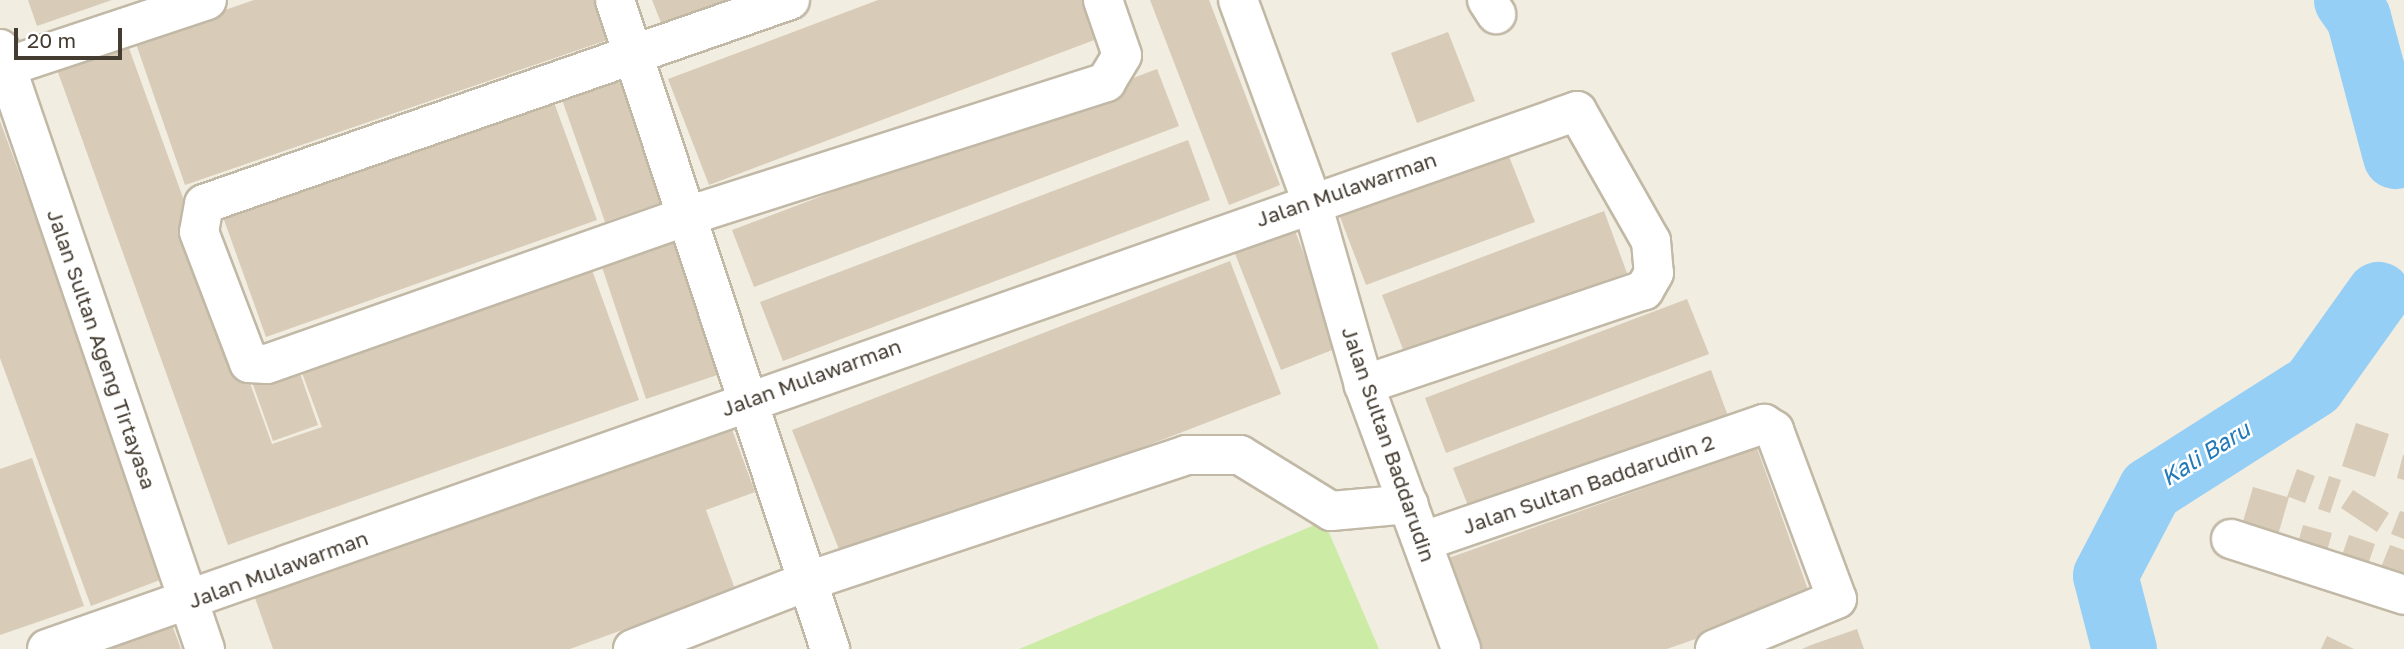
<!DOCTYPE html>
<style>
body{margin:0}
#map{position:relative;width:2404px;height:649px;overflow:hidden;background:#f2ede1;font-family:"Golos Text",sans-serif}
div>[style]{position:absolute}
.green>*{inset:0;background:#cceba5}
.river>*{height:65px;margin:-32.5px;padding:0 32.5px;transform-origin:32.5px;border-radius:32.5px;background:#96cff6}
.building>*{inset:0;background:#d8cbb8}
.roads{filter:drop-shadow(2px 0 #c1b8a6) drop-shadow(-2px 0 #c1b8a6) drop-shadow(0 2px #c1b8a6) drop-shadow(0 -2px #c1b8a6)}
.street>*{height:38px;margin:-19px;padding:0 19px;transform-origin:19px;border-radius:19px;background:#fff}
span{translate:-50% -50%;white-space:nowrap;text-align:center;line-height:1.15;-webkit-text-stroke:5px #fff;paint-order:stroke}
.street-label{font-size:21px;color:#443c31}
.water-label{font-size:23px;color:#2279b8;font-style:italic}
.scale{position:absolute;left:14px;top:28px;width:108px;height:32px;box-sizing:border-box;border:4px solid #443c31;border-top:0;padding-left:9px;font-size:21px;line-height:24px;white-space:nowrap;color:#443c31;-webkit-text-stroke:5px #fff;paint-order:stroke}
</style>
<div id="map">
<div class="green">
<div style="clip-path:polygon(1324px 521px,1379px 649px,1019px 649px)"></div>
</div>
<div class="river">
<div style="left:2346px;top:0;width:21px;rotate:55deg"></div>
<div style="left:2358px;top:17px;width:144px;rotate:75.1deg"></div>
<div style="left:2124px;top:649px;width:76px;rotate:-104.4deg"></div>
<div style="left:2105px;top:575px;width:97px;rotate:-62.4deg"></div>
<div style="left:2150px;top:489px;width:193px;rotate:-32.5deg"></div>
<div style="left:2313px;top:385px;width:112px;rotate:-54.5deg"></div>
</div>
<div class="building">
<div style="clip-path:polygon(28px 0,112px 0,37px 26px)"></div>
<div style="clip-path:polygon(254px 0,606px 0,619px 36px,185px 185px,135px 41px)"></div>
<div style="clip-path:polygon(652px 0,742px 0,664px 30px)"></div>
<div style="clip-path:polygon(878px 0,1092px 0,1105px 36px,709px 185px,668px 79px)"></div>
<div style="clip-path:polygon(1150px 0,1209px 0,1280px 185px,1229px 205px)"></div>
<div style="clip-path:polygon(1448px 32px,1475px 101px,1417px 123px,1391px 53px)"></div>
<div style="clip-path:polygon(126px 40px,272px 444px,322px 427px,298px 362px,588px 259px,639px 400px,228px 545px,55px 64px)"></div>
<div style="clip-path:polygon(628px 67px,674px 198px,605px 222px,559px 91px)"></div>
<div style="clip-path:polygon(1157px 69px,1179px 126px,754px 287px,732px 230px)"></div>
<div style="clip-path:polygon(548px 86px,597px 220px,266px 337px,218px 203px)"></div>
<div style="clip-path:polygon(0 121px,168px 577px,91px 606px,0 358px)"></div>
<div style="clip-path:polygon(1188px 140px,1210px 200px,783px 361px,760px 302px)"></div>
<div style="clip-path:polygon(1508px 154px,1535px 222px,1366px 285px,1340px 217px)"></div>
<div style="clip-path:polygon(1604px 211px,1627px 273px,1406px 357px,1382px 295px)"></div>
<div style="clip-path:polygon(1290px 218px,1340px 347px,1281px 370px,1230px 241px)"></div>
<div style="clip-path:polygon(684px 227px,732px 370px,646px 399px,598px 255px)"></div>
<div style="clip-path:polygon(1230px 261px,1281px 394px,844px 562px,792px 430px)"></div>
<div style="clip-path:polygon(1687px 299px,1709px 354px,1446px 453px,1425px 398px)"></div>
<div style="clip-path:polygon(296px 362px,318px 425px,273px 441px,251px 379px)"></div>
<div style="clip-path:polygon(1711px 370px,1728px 416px,1471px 513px,1453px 468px)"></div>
<div style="clip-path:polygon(2356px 423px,2389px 434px,2375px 477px,2342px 466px)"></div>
<div style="clip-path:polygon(730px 424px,755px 492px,706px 510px,735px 589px,570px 649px,273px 649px,255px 598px)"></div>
<div style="clip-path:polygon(1757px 448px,1811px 598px,1667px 649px,1476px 649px,1443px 560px)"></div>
<div style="clip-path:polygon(2403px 455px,2404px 455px,2404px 480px,2397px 478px)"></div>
<div style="clip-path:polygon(32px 458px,84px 606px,0 635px,0 469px)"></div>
<div style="clip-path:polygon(2297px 469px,2315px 476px,2305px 503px,2289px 497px,2276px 542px,2240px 532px,2253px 487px,2287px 497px)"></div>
<div style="clip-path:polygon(2329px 476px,2341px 480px,2330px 513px,2318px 509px)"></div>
<div style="clip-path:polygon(2353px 490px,2389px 513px,2377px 532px,2341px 508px)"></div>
<div style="clip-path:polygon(2400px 511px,2404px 512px,2404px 539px,2391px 534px)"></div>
<div style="clip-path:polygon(2303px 525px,2332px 533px,2323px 565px,2294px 557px)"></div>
<div style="clip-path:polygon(2349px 535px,2375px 544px,2363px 579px,2337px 570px)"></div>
<div style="clip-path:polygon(2390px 545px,2404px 550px,2404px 584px,2377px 577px)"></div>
<div style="clip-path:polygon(171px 622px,181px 649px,99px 649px)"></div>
<div style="clip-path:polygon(1857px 629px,1864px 649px,1802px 649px,1811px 645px)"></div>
<div style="clip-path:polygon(2327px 636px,2354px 649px,2321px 649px)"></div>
</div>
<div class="roads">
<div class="street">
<div style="left:615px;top:0;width:684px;rotate:71.67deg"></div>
<div style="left:790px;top:0;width:620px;rotate:160.81deg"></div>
<div style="left:204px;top:204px;width:28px;rotate:100deg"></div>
<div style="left:199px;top:232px;width:140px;rotate:69.1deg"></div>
<div style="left:249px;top:363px;width:18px;rotate:3deg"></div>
<div style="left:267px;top:364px;width:445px;rotate:-19.4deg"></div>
<div style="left:687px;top:216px;width:440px;rotate:-17.7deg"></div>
<div style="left:1106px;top:82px;width:31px;rotate:-59deg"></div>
<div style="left:1122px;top:55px;width:58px;rotate:-109.1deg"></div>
<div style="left:1238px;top:0;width:213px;rotate:69.9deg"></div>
<div style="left:1311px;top:200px;width:192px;rotate:74deg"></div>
<div style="left:1364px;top:385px;width:281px;rotate:69.8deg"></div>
<div style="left:1487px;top:0;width:17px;rotate:57deg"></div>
<div style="left:0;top:49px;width:634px;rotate:71.14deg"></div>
<div style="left:0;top:69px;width:218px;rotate:-18.4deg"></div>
<div style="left:2231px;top:539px;width:182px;rotate:17.9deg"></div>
<div style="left:1424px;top:541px;width:360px;rotate:-19deg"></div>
<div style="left:1764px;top:424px;width:12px;rotate:31deg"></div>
<div style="left:1774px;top:430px;width:180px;rotate:69.6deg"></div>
<div style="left:1837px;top:599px;width:132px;rotate:157.7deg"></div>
<div style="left:47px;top:649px;width:1622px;rotate:-19.37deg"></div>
<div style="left:1577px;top:111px;width:150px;rotate:60.4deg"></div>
<div style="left:1651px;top:241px;width:32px;rotate:85deg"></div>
<div style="left:1654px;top:273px;width:20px;rotate:120deg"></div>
<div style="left:1644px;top:290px;width:296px;rotate:161.3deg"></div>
<div style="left:633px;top:649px;width:188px;rotate:-21.2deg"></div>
<div style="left:808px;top:581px;width:398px;rotate:-18.4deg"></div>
<div style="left:1186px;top:455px;width:54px"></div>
<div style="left:1240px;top:455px;width:107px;rotate:31.6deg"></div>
<div style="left:1331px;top:511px;width:78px;rotate:-5.1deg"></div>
</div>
</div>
<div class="street-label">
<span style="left:1346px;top:189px;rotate:-19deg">Jalan Mulawarman</span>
<span style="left:102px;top:349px;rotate:71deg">Jalan Sultan Ageng Tirtayasa</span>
<span style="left:811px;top:377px;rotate:-20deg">Jalan Mulawarman</span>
<span style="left:1389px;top:444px;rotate:71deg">Jalan Sultan Baddarudin</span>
<span style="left:1588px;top:484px;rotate:-19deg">Jalan Sultan Baddarudin 2</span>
<span style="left:278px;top:569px;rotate:-20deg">Jalan Mulawarman</span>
</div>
<div class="water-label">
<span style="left:2205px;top:453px;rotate:-32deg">Kali Baru</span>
</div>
<div class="scale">20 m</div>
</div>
